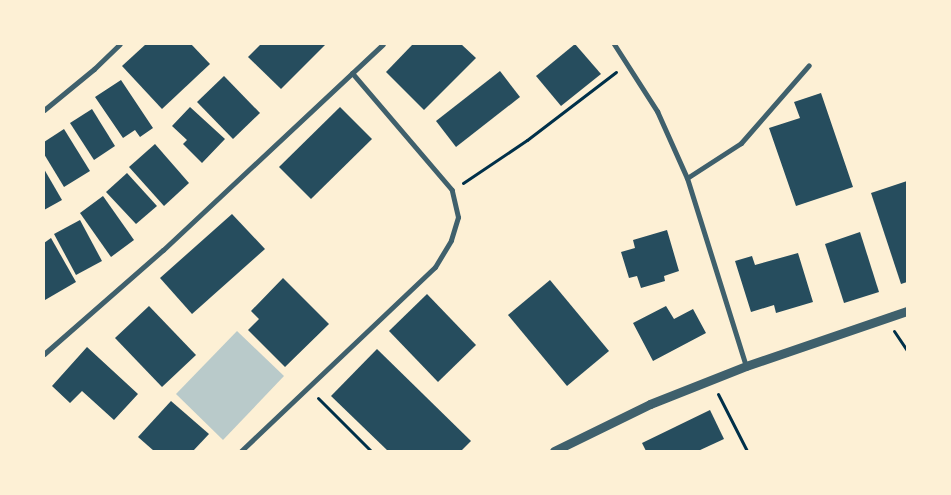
<!DOCTYPE html>
<style>
body{margin:0}
#map{position:relative;width:951px;height:495px;overflow:hidden;background:#fdf0d5;font-family:"PT Sans",sans-serif}
div>[style]{position:absolute}
.green>*{inset:0;background:#b9caca}
.building>*{inset:0;background:#264d5e}
.path>*{height:3px;margin:-1.5px;padding:0 1.5px;transform-origin:1.5px;border-radius:1.5px;background:#003049}
.minor>*{height:5px;margin:-2.5px;padding:0 2.5px;transform-origin:2.5px;border-radius:2.5px;background:#3f606c}
.tertiary>*{height:9px;margin:-4.5px;padding:0 4.5px;transform-origin:4.5px;border-radius:4.5px;background:#3f606c}
span{translate:-50% -50%;white-space:nowrap;text-align:center;line-height:1.15;-webkit-text-stroke:4px #fdf0d5;paint-order:stroke}
.frame{position:absolute;inset:0;border:45px solid #fdf0d5;pointer-events:none}
</style>
<div id="map">
<div class="green">
<div style="clip-path:polygon(237px 331px,284px 376px,223px 440px,176px 394px)"></div>
</div>
<div class="building">
<div style="clip-path:polygon(146px 44px,191px 44px,210px 64px,162px 109px,122px 66px)"></div>
<div style="clip-path:polygon(261px 44px,326px 44px,281px 89px,248px 57px)"></div>
<div style="clip-path:polygon(413px 44px,461px 44px,476px 58px,424px 110px,386px 72px)"></div>
<div style="clip-path:polygon(575px 44px,601px 74px,561px 106px,536px 76px)"></div>
<div style="clip-path:polygon(500px 71px,520px 97px,456px 147px,436px 121px)"></div>
<div style="clip-path:polygon(224px 76px,260px 113px,233px 139px,197px 102px)"></div>
<div style="clip-path:polygon(121px 80px,153px 128px,140px 137px,135px 130px,123px 138px,95px 97px)"></div>
<div style="clip-path:polygon(821px 93px,853px 187px,796px 206px,769px 128px,800px 118px,794px 102px)"></div>
<div style="clip-path:polygon(190px 107px,225px 139px,202px 163px,183px 144px,187px 140px,172px 126px)"></div>
<div style="clip-path:polygon(340px 107px,372px 139px,311px 199px,279px 167px)"></div>
<div style="clip-path:polygon(92px 109px,115px 146px,94px 160px,70px 123px)"></div>
<div style="clip-path:polygon(64px 129px,90px 171px,64px 187px,44px 154px,44px 142px)"></div>
<div style="clip-path:polygon(155px 144px,189px 183px,164px 206px,129px 167px)"></div>
<div style="clip-path:polygon(44px 169px,62px 200px,44px 210px)"></div>
<div style="clip-path:polygon(127px 173px,157px 206px,136px 224px,106px 192px)"></div>
<div style="clip-path:polygon(907px 181px,907px 282px,901px 284px,871px 193px)"></div>
<div style="clip-path:polygon(103px 196px,134px 240px,111px 257px,80px 213px)"></div>
<div style="clip-path:polygon(232px 214px,265px 249px,192px 314px,160px 278px)"></div>
<div style="clip-path:polygon(80px 220px,102px 261px,76px 275px,54px 234px)"></div>
<div style="clip-path:polygon(667px 230px,679px 271px,664px 276px,665px 281px,641px 288px,637px 276px,629px 278px,621px 252px,635px 248px,633px 240px)"></div>
<div style="clip-path:polygon(860px 232px,879px 292px,844px 303px,825px 244px)"></div>
<div style="clip-path:polygon(51px 238px,76px 282px,45px 300px,44px 243px)"></div>
<div style="clip-path:polygon(798px 253px,813px 302px,776px 313px,774px 305px,751px 312px,735px 261px,752px 256px,755px 265px)"></div>
<div style="clip-path:polygon(283px 278px,329px 324px,285px 367px,248px 330px,259px 319px,251px 311px)"></div>
<div style="clip-path:polygon(550px 280px,609px 351px,567px 386px,508px 315px)"></div>
<div style="clip-path:polygon(427px 294px,476px 345px,438px 382px,389px 331px)"></div>
<div style="clip-path:polygon(149px 306px,196px 355px,162px 387px,115px 338px)"></div>
<div style="clip-path:polygon(666px 306px,674px 319px,693px 309px,706px 333px,653px 361px,633px 323px)"></div>
<div style="clip-path:polygon(87px 347px,138px 394px,114px 420px,82px 391px,70px 403px,52px 386px)"></div>
<div style="clip-path:polygon(377px 349px,471px 441px,461px 451px,388px 451px,331px 396px)"></div>
<div style="clip-path:polygon(171px 401px,209px 434px,193px 451px,154px 451px,138px 437px)"></div>
<div style="clip-path:polygon(710px 410px,724px 439px,698px 451px,646px 451px,642px 443px)"></div>
</div>
<div class="path">
<div style="left:463px;top:183px;width:77px;rotate:-33.9deg"></div>
<div style="left:527px;top:140px;width:112px;rotate:-37.4deg"></div>
<div style="left:894px;top:331px;width:23px;rotate:56deg"></div>
<div style="left:718px;top:394px;width:64px;rotate:63deg"></div>
<div style="left:318px;top:398px;width:75px;rotate:45deg"></div>
</div>
<div class="minor">
<div style="left:614px;top:44px;width:80px;rotate:57.3deg"></div>
<div style="left:657px;top:111px;width:73px;rotate:65.9deg"></div>
<div style="left:687px;top:178px;width:197px;rotate:72.6deg"></div>
<div style="left:44px;top:110px;width:65px;rotate:-39.4deg"></div>
<div style="left:94px;top:69px;width:36px;rotate:-44deg"></div>
<div style="left:687px;top:178px;width:64px;rotate:-32.9deg"></div>
<div style="left:741px;top:143px;width:103px;rotate:-48.9deg"></div>
<div style="left:44px;top:354px;width:158px;rotate:-41.2deg"></div>
<div style="left:163px;top:250px;width:301px;rotate:-43.1deg"></div>
<div style="left:241px;top:451px;width:267px;rotate:-43.5deg"></div>
<div style="left:435px;top:267px;width:31px;rotate:-59deg"></div>
<div style="left:451px;top:240px;width:24px;rotate:-73deg"></div>
<div style="left:458px;top:217px;width:28px;rotate:-103deg"></div>
<div style="left:452px;top:190px;width:154px;rotate:-130.5deg"></div>
</div>
<div class="tertiary">
<div style="left:554px;top:451px;width:107px;rotate:-26.1deg"></div>
<div style="left:650px;top:404px;width:103px;rotate:-21.6deg"></div>
<div style="left:746px;top:366px;width:170px;rotate:-18.9deg"></div>
</div>
<div class="frame"></div>
</div>
